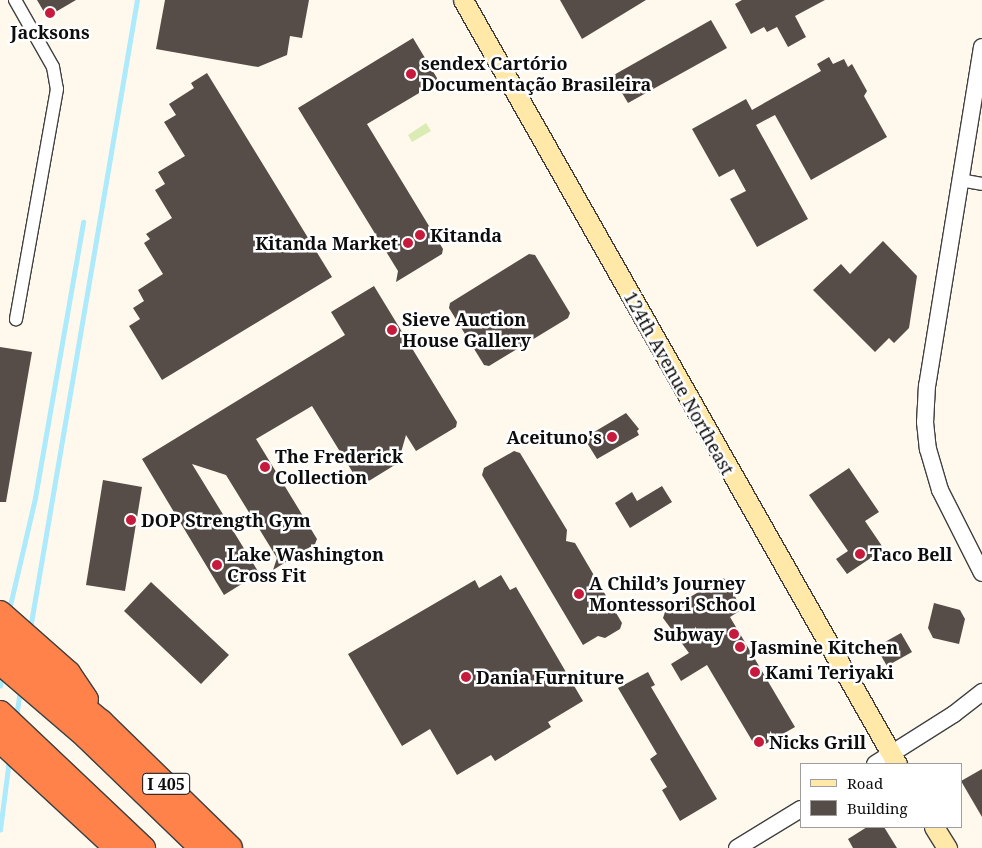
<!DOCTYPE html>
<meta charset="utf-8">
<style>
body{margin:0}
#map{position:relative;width:982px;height:848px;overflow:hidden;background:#fff9ed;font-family:"Noto Serif",serif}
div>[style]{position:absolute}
.green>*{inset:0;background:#daecb3}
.stream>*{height:4.5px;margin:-2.25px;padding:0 2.25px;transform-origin:2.25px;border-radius:2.25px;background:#adeafb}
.building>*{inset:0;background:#564c48}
.roads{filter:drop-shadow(1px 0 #404040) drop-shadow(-1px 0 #404040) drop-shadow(0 1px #404040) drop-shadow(0 -1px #404040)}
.minor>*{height:12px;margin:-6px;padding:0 6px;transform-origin:6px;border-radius:6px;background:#fff}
.tertiary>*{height:16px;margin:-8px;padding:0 8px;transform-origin:8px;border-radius:8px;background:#fff}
.secondary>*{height:19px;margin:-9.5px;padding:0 9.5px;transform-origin:9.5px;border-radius:9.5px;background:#ffe8a8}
.motorway>*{height:24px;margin:-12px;padding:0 12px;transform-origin:12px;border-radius:12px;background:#ff824b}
.dots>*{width:14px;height:14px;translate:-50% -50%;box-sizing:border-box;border:2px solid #fff;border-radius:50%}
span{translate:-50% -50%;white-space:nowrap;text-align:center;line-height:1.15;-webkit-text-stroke:5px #fff;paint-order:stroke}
.shield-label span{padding:1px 4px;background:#fff;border:1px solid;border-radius:4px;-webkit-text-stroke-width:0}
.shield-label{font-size:16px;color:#0d0d0d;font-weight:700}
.poi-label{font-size:18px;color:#0d0d0d;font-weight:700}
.left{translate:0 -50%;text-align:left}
.right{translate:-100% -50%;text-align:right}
.street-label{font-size:18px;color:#0d0d0d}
.legend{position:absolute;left:800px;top:763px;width:162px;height:65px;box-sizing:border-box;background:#fff;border:1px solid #9e9e9e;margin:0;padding:6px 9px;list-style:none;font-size:15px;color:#0d0d0d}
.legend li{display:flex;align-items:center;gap:10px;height:25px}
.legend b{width:25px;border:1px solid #9e9e9e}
</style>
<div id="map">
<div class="green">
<div style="clip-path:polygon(426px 123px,431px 131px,412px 142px,408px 135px)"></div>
</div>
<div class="stream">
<div style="left:9px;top:610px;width:115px;rotate:-76.9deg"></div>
<div style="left:35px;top:498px;width:280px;rotate:-80.1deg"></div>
<div style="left:30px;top:629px;width:638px;rotate:-80.35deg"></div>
<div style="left:0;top:686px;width:14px;rotate:-82deg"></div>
<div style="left:16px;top:718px;width:27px;rotate:-82deg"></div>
<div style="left:0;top:830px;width:71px;rotate:-82.7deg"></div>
</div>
<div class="building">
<div style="clip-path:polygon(37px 0,76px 0,47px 17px)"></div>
<div style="clip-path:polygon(165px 0,309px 0,302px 38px,290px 36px,287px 55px,258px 67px,156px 49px)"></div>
<div style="clip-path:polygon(560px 0,646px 0,582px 39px)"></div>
<div style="clip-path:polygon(742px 0,825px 0,795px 16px,806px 37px,788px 47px,777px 27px,767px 32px,764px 27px,751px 34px,735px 4px)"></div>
<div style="clip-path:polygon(711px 20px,727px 48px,628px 103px,612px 76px)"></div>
<div style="clip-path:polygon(413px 38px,437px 78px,436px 83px,367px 124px,443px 249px,442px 254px,396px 282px,398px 271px,298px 108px)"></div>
<div style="clip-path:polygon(829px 57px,833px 64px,844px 59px,848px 67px,852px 64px,867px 91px,864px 96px,887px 137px,811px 180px,775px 115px,756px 125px,808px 219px,757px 247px,730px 199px,746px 191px,734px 169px,719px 177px,692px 129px,746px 99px,752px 110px,821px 71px,817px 64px)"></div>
<div style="clip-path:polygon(207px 73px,332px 277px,162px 380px,129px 326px,140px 319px,133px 308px,144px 301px,138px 290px,163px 274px,144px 243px,150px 239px,146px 234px,172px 218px,155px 190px,165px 184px,158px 172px,185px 156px,164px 122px,176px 115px,169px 104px,194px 88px,191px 83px)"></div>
<div style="clip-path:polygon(883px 241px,917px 276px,909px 328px,894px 343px,889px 338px,875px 352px,813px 290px,841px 264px,850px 274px)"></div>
<div style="clip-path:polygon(529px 254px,535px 255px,570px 313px,568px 318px,489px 366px,484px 365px,449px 308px,450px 303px)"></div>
<div style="clip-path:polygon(374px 286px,457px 422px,456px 427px,416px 451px,406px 435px,398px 463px,364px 484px,358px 481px,312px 406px,256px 439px,317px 539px,315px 544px,273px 570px,277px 558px,226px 475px,192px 464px,259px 573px,224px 595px,142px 459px,345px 335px,331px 312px)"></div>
<div style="clip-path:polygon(0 347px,32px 352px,6px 502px,0 502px)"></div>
<div style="clip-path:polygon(626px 413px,639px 429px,637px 431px,639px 435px,597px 459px,584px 438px)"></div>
<div style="clip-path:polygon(514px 451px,520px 453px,567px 530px,566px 541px,575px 543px,622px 623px,620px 629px,605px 638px,598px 636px,583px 645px,482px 475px,484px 468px)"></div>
<div style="clip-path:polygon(849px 468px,879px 512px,865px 521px,884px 549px,847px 574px,836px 559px,848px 551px,809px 495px)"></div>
<div style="clip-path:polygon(103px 480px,142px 487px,125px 591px,86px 585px)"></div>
<div style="clip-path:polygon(662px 486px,672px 502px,630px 528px,615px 503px,632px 492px,637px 501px)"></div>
<div style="clip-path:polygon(501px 575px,510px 590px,516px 587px,583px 701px,548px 722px,551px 727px,495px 761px,491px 755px,457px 775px,430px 729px,402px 746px,348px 654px,475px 580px,479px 588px)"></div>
<div style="clip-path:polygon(722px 578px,728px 580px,741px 610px,730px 617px,795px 727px,757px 749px,707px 665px,681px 681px,671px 664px,689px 653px,663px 618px,665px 612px)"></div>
<div style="clip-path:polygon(151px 582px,229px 655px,201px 684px,124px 611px)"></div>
<div style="clip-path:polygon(934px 603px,960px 610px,965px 619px,959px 644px,933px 638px,928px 628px)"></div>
<div style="clip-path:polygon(901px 633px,912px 652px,887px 666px,876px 647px)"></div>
<div style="clip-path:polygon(648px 672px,655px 685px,651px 687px,717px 799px,680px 821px,662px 790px,667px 787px,650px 759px,657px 754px,618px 688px)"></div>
<div style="clip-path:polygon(982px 769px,982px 817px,961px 781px)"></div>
<div style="clip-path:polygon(867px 827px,884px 827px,897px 848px,853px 848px,848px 839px)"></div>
</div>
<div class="roads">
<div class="minor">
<div style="left:15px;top:0;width:77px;rotate:60.4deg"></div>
<div style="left:53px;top:67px;width:22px;rotate:80deg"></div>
<div style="left:57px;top:89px;width:234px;rotate:100.1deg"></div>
<div style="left:960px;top:180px;width:22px;rotate:10deg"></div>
</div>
<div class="tertiary">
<div style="left:982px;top:47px;width:342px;rotate:99.2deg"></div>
<div style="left:927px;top:385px;width:37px;rotate:93deg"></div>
<div style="left:925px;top:422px;width:27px;rotate:84deg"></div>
<div style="left:928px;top:449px;width:43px;rotate:73.7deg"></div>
<div style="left:940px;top:490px;width:93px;rotate:63.2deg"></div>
<div style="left:875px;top:764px;width:93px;rotate:-32.3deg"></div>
<div style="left:954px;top:714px;width:36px;rotate:-38deg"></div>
<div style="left:737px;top:848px;width:75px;rotate:-31.4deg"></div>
</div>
<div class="secondary">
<div style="left:463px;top:0;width:879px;rotate:60.4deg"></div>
<div style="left:934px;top:827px;width:25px;rotate:58deg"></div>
</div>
<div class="motorway">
<div style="left:0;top:613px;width:91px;rotate:41.4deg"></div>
<div style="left:68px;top:673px;width:32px;rotate:56deg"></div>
<div style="left:0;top:639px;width:131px;rotate:39.4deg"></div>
<div style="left:101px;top:722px;width:180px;rotate:44.3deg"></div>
<div style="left:0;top:662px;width:113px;rotate:40.7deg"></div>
<div style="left:86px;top:736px;width:161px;rotate:44deg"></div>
<div style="left:0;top:713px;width:197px;rotate:43.4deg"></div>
<div style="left:0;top:740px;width:159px;rotate:42.7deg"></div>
</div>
</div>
<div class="dots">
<div style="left:50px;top:13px;background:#c71b3d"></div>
<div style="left:411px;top:74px;background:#c71b3d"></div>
<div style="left:420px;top:235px;background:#c71b3d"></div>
<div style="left:408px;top:243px;background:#c71b3d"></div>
<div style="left:392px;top:330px;background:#c71b3d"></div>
<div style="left:612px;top:437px;background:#c71b3d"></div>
<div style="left:265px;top:467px;background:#c71b3d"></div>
<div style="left:131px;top:520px;background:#c71b3d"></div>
<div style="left:860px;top:554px;background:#c71b3d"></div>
<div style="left:217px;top:565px;background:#c71b3d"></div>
<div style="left:579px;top:594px;background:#c71b3d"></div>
<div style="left:734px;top:634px;background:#c71b3d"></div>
<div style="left:740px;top:647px;background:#c71b3d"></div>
<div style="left:755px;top:672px;background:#c71b3d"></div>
<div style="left:466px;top:677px;background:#c71b3d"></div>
<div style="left:759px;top:742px;background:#c71b3d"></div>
</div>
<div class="shield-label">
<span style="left:166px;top:784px">I 405</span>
</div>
<div class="poi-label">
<span style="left:50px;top:32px">Jacksons</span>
<span class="left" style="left:421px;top:74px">sendex Cartório<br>Documentação Brasileira</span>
<span class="left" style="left:430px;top:235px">Kitanda</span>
<span class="right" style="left:398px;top:243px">Kitanda Market</span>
<span class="left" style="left:402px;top:330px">Sieve Auction<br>House Gallery</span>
<span class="right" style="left:602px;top:437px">Aceituno's</span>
<span class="left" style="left:275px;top:467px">The Frederick<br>Collection</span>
<span class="left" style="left:141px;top:520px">DOP Strength Gym</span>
<span class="left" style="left:870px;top:554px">Taco Bell</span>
<span class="left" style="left:227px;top:565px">Lake Washington<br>Cross Fit</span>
<span class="left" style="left:589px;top:594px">A Child’s Journey<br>Montessori School</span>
<span class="right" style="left:724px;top:634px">Subway</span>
<span class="left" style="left:750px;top:647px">Jasmine Kitchen</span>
<span class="left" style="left:765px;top:672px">Kami Teriyaki</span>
<span class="left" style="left:476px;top:677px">Dania Furniture</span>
<span class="left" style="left:769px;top:742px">Nicks Grill</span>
</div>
<div class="street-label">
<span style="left:679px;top:383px;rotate:61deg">124th Avenue Northeast</span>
</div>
<ul class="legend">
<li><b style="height:6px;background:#ffe8a8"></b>Road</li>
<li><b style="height:14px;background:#564c48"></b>Building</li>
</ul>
</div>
